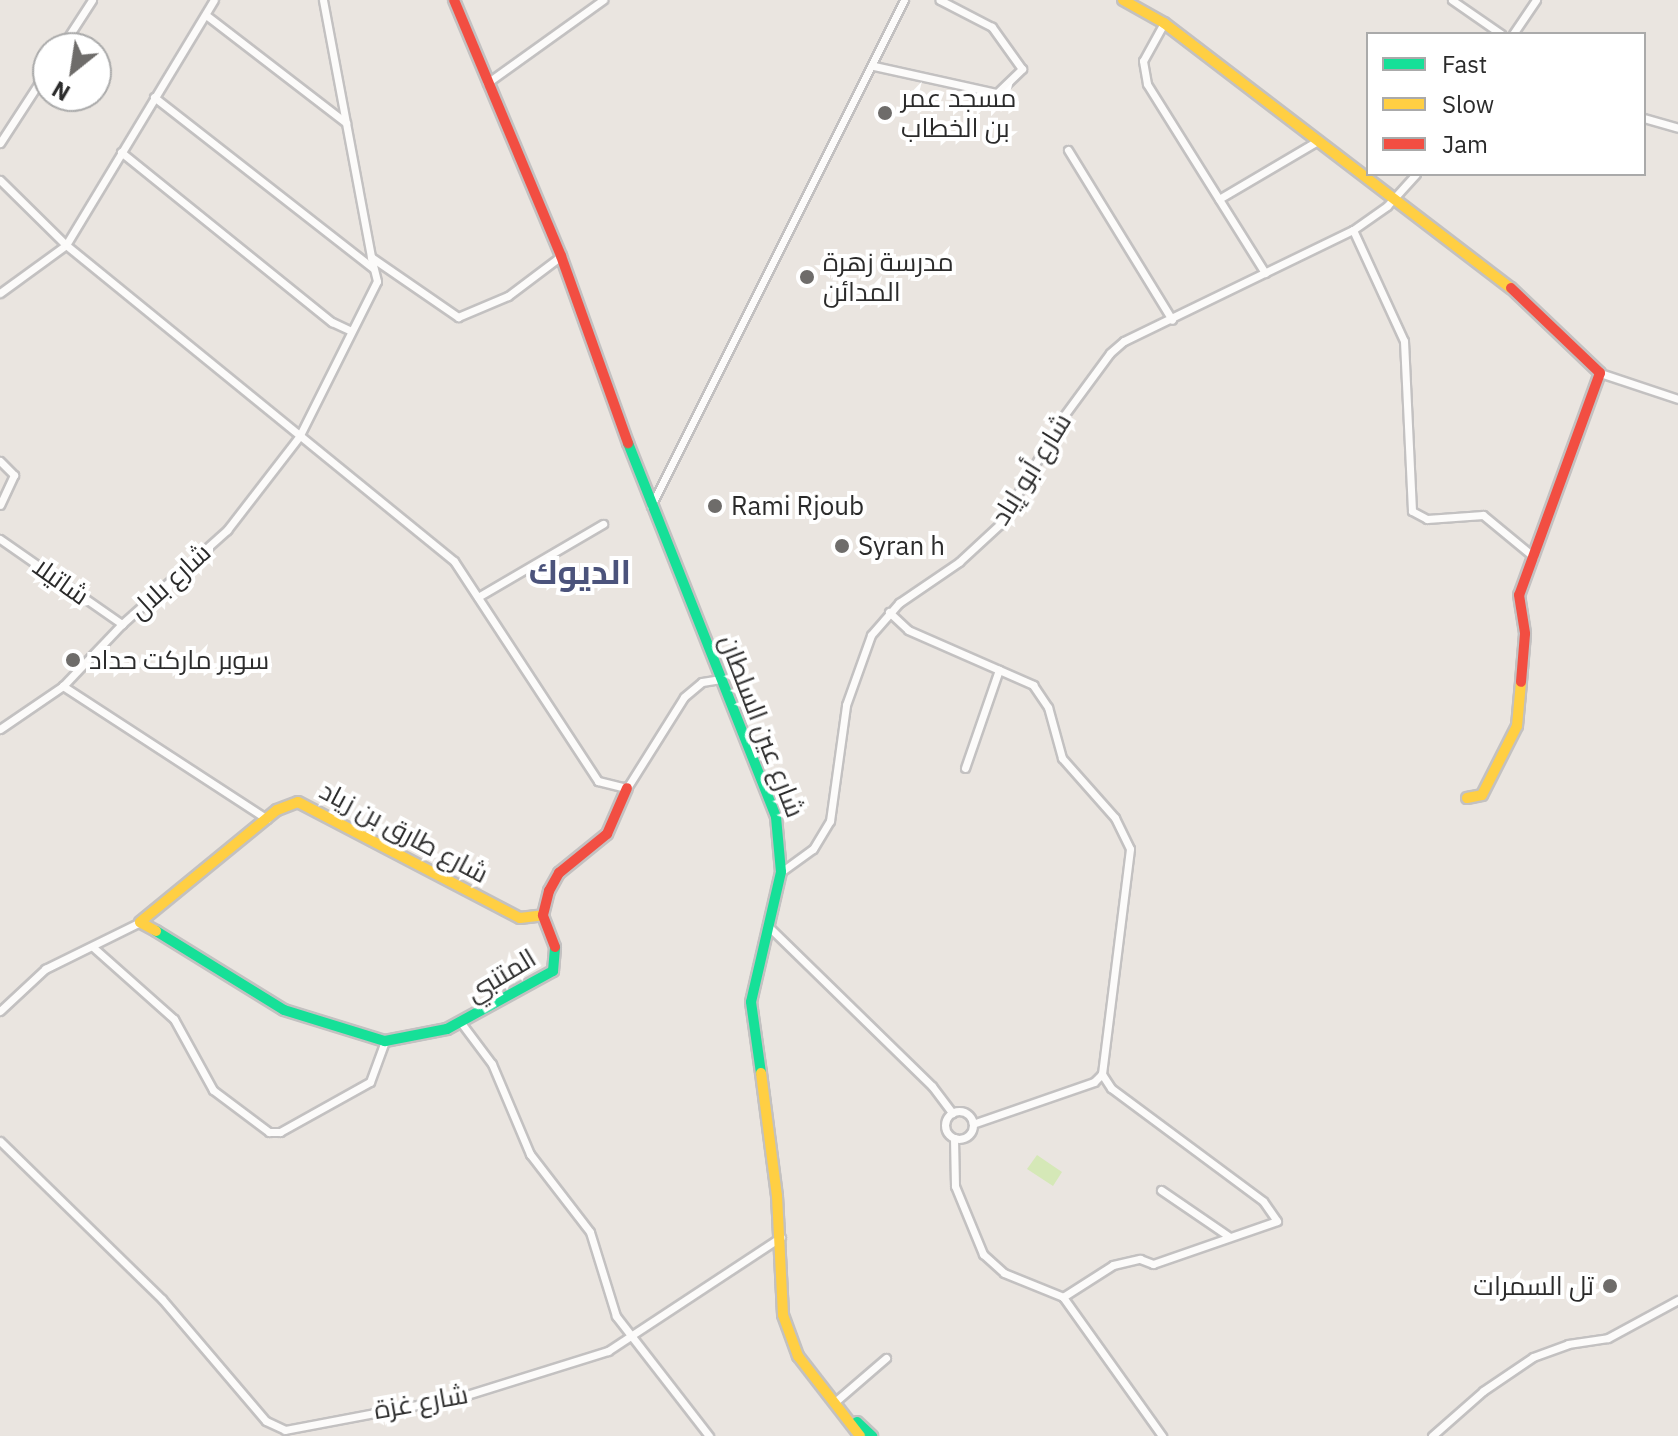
<!DOCTYPE html>
<meta charset="utf-8">
<style>
body{margin:0}
#map{position:relative;width:1678px;height:1436px;overflow:hidden;background:#eae5e0;font-family:"IBM Plex Sans",Cairo,sans-serif}
div>[style]{position:absolute}
.pitch>*{inset:0;background:#d5e8b7}
.roads{filter:drop-shadow(2px 0 #c3c1c1) drop-shadow(-2px 0 #c3c1c1) drop-shadow(0 2px #c3c1c1) drop-shadow(0 -2px #c3c1c1)}
.street>*{height:7px;margin:-3.5px;padding:0 3.5px;transform-origin:3.5px;border-radius:3.5px;background:#fcfbfa}
.street>.ring{margin:-3.5px;padding:0;box-sizing:content-box;background:none;border:7px solid #fcfbfa;border-radius:50%}
.fast>*{height:10px;margin:-5px;padding:0 5px;transform-origin:5px;border-radius:5px;background:#16e098}
.slow>*{height:10px;margin:-5px;padding:0 5px;transform-origin:5px;border-radius:5px;background:#ffcf43}
.jam>*{height:10px;margin:-5px;padding:0 5px;transform-origin:5px;border-radius:5px;background:#f24e42}
.dots>*{width:22px;height:22px;translate:-50% -50%;box-sizing:border-box;border:4px solid #fff;border-radius:50%}
span{translate:-50% -50%;white-space:nowrap;text-align:center;line-height:1.15;-webkit-text-stroke:8px #fff;paint-order:stroke}
.poi-label{font-size:26px;color:#2b2b2b}
.left{translate:0 -50%;text-align:left}
.right{translate:-100% -50%;text-align:right}
.street-label{font-size:26px;color:#2b2b2b}
.district-label{font-size:34px;color:#4b537b;font-weight:700}
.legend{position:absolute;left:1366px;top:32px;width:280px;height:144px;box-sizing:border-box;background:#fff;border:2px solid #aaa;margin:0;padding:10px 14px;list-style:none;font-size:24px;color:#2b2b2b}
.legend li{display:flex;align-items:center;gap:16px;height:40px}
.legend b{width:40px;border:2px solid #aaa}
.north{position:absolute;left:32px;top:32px;width:80px;height:80px;box-sizing:border-box;background:#fff;border:2px solid #aaa;border-radius:50%;rotate:210deg;font-size:22px;font-weight:700;line-height:32px;text-align:center;color:#2b2b2b}
.north::after{content:'';display:block;margin:auto;width:28px;height:36px;background:#6e6c6a;clip-path:polygon(50% 0,100% 100%,50% 72%,0 100%)}
</style>
<div id="map">
<div class="pitch">
<div style="clip-path:polygon(1037px 1155px,1062px 1172px,1053px 1186px,1027px 1169px)"></div>
</div>
<div class="roads">
<div class="street">
<div style="left:323px;top:0;width:261px;rotate:79.4deg"></div>
<div style="left:371px;top:257px;width:106px;rotate:34.6deg"></div>
<div style="left:458px;top:317px;width:54px;rotate:-22.8deg"></div>
<div style="left:508px;top:296px;width:66px;rotate:-37deg"></div>
<div style="left:1452px;top:0;width:60px;rotate:34.8deg"></div>
<div style="left:206px;top:15px;width:177px;rotate:37.6deg"></div>
<div style="left:1164px;top:23px;width:43px;rotate:118.9deg"></div>
<div style="left:1143px;top:61px;width:23px;rotate:80deg"></div>
<div style="left:1147px;top:84px;width:223px;rotate:58deg"></div>
<div style="left:1513px;top:34px;width:41px;rotate:-55.9deg"></div>
<div style="left:61px;top:48px;width:57px;rotate:-57.1deg"></div>
<div style="left:874px;top:66px;width:126px;rotate:12.4deg"></div>
<div style="left:997px;top:93px;width:35px;rotate:-44deg"></div>
<div style="left:1022px;top:69px;width:52px;rotate:-125.5deg"></div>
<div style="left:992px;top:27px;width:59px;rotate:-152.6deg"></div>
<div style="left:487px;top:83px;width:143px;rotate:-35.6deg"></div>
<div style="left:154px;top:97px;width:278px;rotate:38deg"></div>
<div style="left:1644px;top:118px;width:35px;rotate:16deg"></div>
<div style="left:0;top:143px;width:88px;rotate:-57deg"></div>
<div style="left:1068px;top:150px;width:199px;rotate:58.5deg"></div>
<div style="left:121px;top:152px;width:271px;rotate:38.9deg"></div>
<div style="left:332px;top:322px;width:21px;rotate:25deg"></div>
<div style="left:0;top:180px;width:93px;rotate:44.6deg"></div>
<div style="left:66px;top:245px;width:500px;rotate:39.16deg"></div>
<div style="left:454px;top:561px;width:263px;rotate:56.8deg"></div>
<div style="left:598px;top:781px;width:30px;rotate:14deg"></div>
<div style="left:627px;top:788px;width:107px;rotate:-57.9deg"></div>
<div style="left:684px;top:697px;width:23px;rotate:-40deg"></div>
<div style="left:702px;top:682px;width:19px;rotate:-9deg"></div>
<div style="left:1219px;top:199px;width:116px;rotate:-30.5deg"></div>
<div style="left:1353px;top:230px;width:122px;rotate:65.3deg"></div>
<div style="left:1404px;top:341px;width:170px;rotate:87.3deg"></div>
<div style="left:1412px;top:511px;width:17px;rotate:28deg"></div>
<div style="left:1427px;top:519px;width:56px;rotate:-4.1deg"></div>
<div style="left:1483px;top:515px;width:66px;rotate:39.5deg"></div>
<div style="left:0;top:293px;width:82px;rotate:-36deg"></div>
<div style="left:66px;top:245px;width:286px;rotate:-58.9deg"></div>
<div style="left:1600px;top:373px;width:82px;rotate:18.4deg"></div>
<div style="left:0;top:461px;width:20px;rotate:45deg"></div>
<div style="left:14px;top:475px;width:33px;rotate:115deg"></div>
<div style="left:651px;top:506px;width:566px;rotate:-63.43deg"></div>
<div style="left:0;top:539px;width:149px;rotate:34.9deg"></div>
<div style="left:478px;top:597px;width:145px;rotate:-30.3deg"></div>
<div style="left:889px;top:612px;width:26px;rotate:43deg"></div>
<div style="left:908px;top:630px;width:137px;rotate:23.7deg"></div>
<div style="left:1033px;top:685px;width:27px;rotate:56deg"></div>
<div style="left:1048px;top:707px;width:53px;rotate:74.6deg"></div>
<div style="left:1062px;top:758px;width:80px;rotate:48.5deg"></div>
<div style="left:1115px;top:818px;width:34px;rotate:64deg"></div>
<div style="left:1130px;top:849px;width:227px;rotate:97.1deg"></div>
<div style="left:1102px;top:1074px;width:11px;rotate:135deg"></div>
<div style="left:1094px;top:1082px;width:128px;rotate:160.9deg"></div>
<div style="left:0;top:729px;width:76px;rotate:-34.3deg"></div>
<div style="left:965px;top:768px;width:104px;rotate:-70.9deg"></div>
<div style="left:267px;top:819px;width:244px;rotate:-146.9deg"></div>
<div style="left:63px;top:686px;width:86px;rotate:-46.4deg"></div>
<div style="left:122px;top:624px;width:141px;rotate:-41.8deg"></div>
<div style="left:227px;top:530px;width:118px;rotate:-52.3deg"></div>
<div style="left:299px;top:437px;width:174px;rotate:-63.4deg"></div>
<div style="left:377px;top:281px;width:25px;rotate:-104deg"></div>
<div style="left:781px;top:872px;width:39px;rotate:-36deg"></div>
<div style="left:813px;top:849px;width:33px;rotate:-59deg"></div>
<div style="left:830px;top:821px;width:117px;rotate:-82.1deg"></div>
<div style="left:846px;top:705px;width:74px;rotate:-70.3deg"></div>
<div style="left:871px;top:635px;width:43px;rotate:-48.8deg"></div>
<div style="left:899px;top:603px;width:73px;rotate:-34.3deg"></div>
<div style="left:959px;top:562px;width:54px;rotate:-42.8deg"></div>
<div style="left:999px;top:525px;width:126px;rotate:-59.3deg"></div>
<div style="left:1063px;top:417px;width:79px;rotate:-53.7deg"></div>
<div style="left:1110px;top:353px;width:18px;rotate:-41deg"></div>
<div style="left:1124px;top:341px;width:254px;rotate:-25.9deg"></div>
<div style="left:1353px;top:230px;width:42px;rotate:-35.2deg"></div>
<div style="left:1387px;top:206px;width:43px;rotate:-47.8deg"></div>
<div style="left:769px;top:927px;width:228px;rotate:44.3deg"></div>
<div style="left:932px;top:1086px;width:34px;rotate:53deg"></div>
<div style="left:94px;top:948px;width:107px;rotate:41.6deg"></div>
<div style="left:174px;top:1019px;width:81px;rotate:61.2deg"></div>
<div style="left:213px;top:1090px;width:70px;rotate:36.9deg"></div>
<div style="left:269px;top:1132px;width:11px"></div>
<div style="left:280px;top:1132px;width:103px;rotate:-29.1deg"></div>
<div style="left:370px;top:1082px;width:44px;rotate:-69.9deg"></div>
<div style="left:0;top:1011px;width:62px;rotate:-43deg"></div>
<div style="left:45px;top:969px;width:106px;rotate:-26.3deg"></div>
<div style="left:462px;top:1024px;width:50px;rotate:53.1deg"></div>
<div style="left:492px;top:1064px;width:98px;rotate:67.1deg"></div>
<div style="left:530px;top:1154px;width:98px;rotate:52.4deg"></div>
<div style="left:590px;top:1232px;width:88px;rotate:72.8deg"></div>
<div style="left:616px;top:1316px;width:152px;rotate:52.2deg"></div>
<div class="ring" style="left:945px;top:1111px;width:21px;height:21px"></div>
<div style="left:954px;top:1138px;width:48px;rotate:88.8deg"></div>
<div style="left:955px;top:1186px;width:74px;rotate:67.6deg"></div>
<div style="left:983px;top:1254px;width:28px;rotate:42deg"></div>
<div style="left:1004px;top:1273px;width:64px;rotate:22.1deg"></div>
<div style="left:1063px;top:1297px;width:171px;rotate:54.5deg"></div>
<div style="left:0;top:1141px;width:226px;rotate:44.3deg"></div>
<div style="left:162px;top:1299px;width:160px;rotate:49.6deg"></div>
<div style="left:266px;top:1421px;width:21px;rotate:25deg"></div>
<div style="left:285px;top:1430px;width:178px;rotate:-10.7deg"></div>
<div style="left:460px;top:1397px;width:155px;rotate:-17.3deg"></div>
<div style="left:608px;top:1351px;width:207px;rotate:-33.4deg"></div>
<div style="left:1161px;top:1190px;width:83px;rotate:34.3deg"></div>
<div style="left:1063px;top:1297px;width:59px;rotate:-32.6deg"></div>
<div style="left:1113px;top:1265px;width:28px;rotate:-13deg"></div>
<div style="left:1140px;top:1259px;width:14px;rotate:21deg"></div>
<div style="left:1153px;top:1264px;width:131px;rotate:-19.1deg"></div>
<div style="left:1277px;top:1221px;width:24px;rotate:-125deg"></div>
<div style="left:1263px;top:1201px;width:189px;rotate:-143.4deg"></div>
<div style="left:1111px;top:1088px;width:17px;rotate:-123deg"></div>
<div style="left:836px;top:1401px;width:66px;rotate:-40.7deg"></div>
<div style="left:1432px;top:1436px;width:68px;rotate:-41.4deg"></div>
<div style="left:1483px;top:1391px;width:60px;rotate:-34.2deg"></div>
<div style="left:1533px;top:1357px;width:37px;rotate:-20deg"></div>
<div style="left:1568px;top:1344px;width:40px;rotate:-8.5deg"></div>
<div style="left:1608px;top:1338px;width:80px;rotate:-28.5deg"></div>
</div>
<div class="fast">
<div style="left:628px;top:443px;width:402px;rotate:68.4deg"></div>
<div style="left:776px;top:817px;width:55px;rotate:84.8deg"></div>
<div style="left:781px;top:872px;width:133px;rotate:103deg"></div>
<div style="left:751px;top:1002px;width:72px;rotate:82deg"></div>
<div style="left:156px;top:931px;width:150px;rotate:31.7deg"></div>
<div style="left:284px;top:1010px;width:106px;rotate:17.1deg"></div>
<div style="left:385px;top:1041px;width:63px;rotate:-11deg"></div>
<div style="left:447px;top:1029px;width:121px;rotate:-28.7deg"></div>
<div style="left:553px;top:971px;width:24px;rotate:-85deg"></div>
<div style="left:857px;top:1422px;width:21px;rotate:43deg"></div>
</div>
<div class="slow">
<div style="left:1123px;top:0;width:47px;rotate:29.3deg"></div>
<div style="left:1164px;top:23px;width:437px;rotate:37.4deg"></div>
<div style="left:1467px;top:798px;width:15px;rotate:-11deg"></div>
<div style="left:1482px;top:795px;width:77px;rotate:-63.1deg"></div>
<div style="left:1517px;top:726px;width:44px;rotate:-84.8deg"></div>
<div style="left:156px;top:931px;width:18px;rotate:-151deg"></div>
<div style="left:140px;top:922px;width:177px;rotate:-39.3deg"></div>
<div style="left:277px;top:810px;width:22px;rotate:-21deg"></div>
<div style="left:298px;top:802px;width:250px;rotate:27.6deg"></div>
<div style="left:520px;top:918px;width:23px;rotate:-7deg"></div>
<div style="left:761px;top:1073px;width:124px;rotate:82.6deg"></div>
<div style="left:777px;top:1196px;width:119px;rotate:87.1deg"></div>
<div style="left:783px;top:1315px;width:44px;rotate:69.9deg"></div>
<div style="left:798px;top:1356px;width:101px;rotate:52.2deg"></div>
</div>
<div class="jam">
<div style="left:454px;top:0;width:277px;rotate:67.3deg"></div>
<div style="left:561px;top:256px;width:199px;rotate:70.3deg"></div>
<div style="left:1511px;top:288px;width:123px;rotate:43.7deg"></div>
<div style="left:1600px;top:373px;width:236px;rotate:110deg"></div>
<div style="left:1519px;top:595px;width:39px;rotate:81deg"></div>
<div style="left:1525px;top:634px;width:48px;rotate:94.8deg"></div>
<div style="left:555px;top:947px;width:34px;rotate:-111deg"></div>
<div style="left:543px;top:915px;width:25px;rotate:-76deg"></div>
<div style="left:549px;top:891px;width:21px;rotate:-61deg"></div>
<div style="left:559px;top:873px;width:62px;rotate:-39.1deg"></div>
<div style="left:607px;top:834px;width:50px;rotate:-66.5deg"></div>
</div>
</div>
<div class="dots">
<div style="left:885px;top:113px;background:#6e6c6a"></div>
<div style="left:807px;top:277px;background:#6e6c6a"></div>
<div style="left:715px;top:506px;background:#6e6c6a"></div>
<div style="left:842px;top:546px;background:#6e6c6a"></div>
<div style="left:73px;top:660px;background:#6e6c6a"></div>
<div style="left:1610px;top:1286px;background:#6e6c6a"></div>
</div>
<div class="poi-label">
<span class="left" style="left:901px;top:113px">مسجد عمر<br>بن الخطاب</span>
<span class="left" style="left:823px;top:277px">مدرسة زهرة<br>المدائن</span>
<span class="left" style="left:731px;top:506px">Rami Rjoub</span>
<span class="left" style="left:858px;top:546px">Syran h</span>
<span class="left" style="left:89px;top:660px">سوبر ماركت حداد</span>
<span class="right" style="left:1594px;top:1286px">تل السمرات</span>
</div>
<div class="street-label">
<span style="left:1031px;top:469px;rotate:-58deg">شارع أبو إياد</span>
<span style="left:61px;top:581px;rotate:35deg">شاتيلا</span>
<span style="left:170px;top:581px;rotate:-42deg">شارع بلال</span>
<span style="left:762px;top:726px;rotate:69deg">شارع عين السلطان</span>
<span style="left:404px;top:832px;rotate:28deg">شارع طارق بن زياد</span>
<span style="left:501px;top:975px;rotate:-31deg">المتنبي</span>
<span style="left:421px;top:1402px;rotate:-10deg">شارع غزة</span>
</div>
<div class="district-label">
<span style="left:580px;top:572px">الديوك</span>
</div>
<ul class="legend">
<li><b style="height:10px;background:#16e098"></b>Fast</li>
<li><b style="height:10px;background:#ffcf43"></b>Slow</li>
<li><b style="height:10px;background:#f24e42"></b>Jam</li>
</ul>
<div class="north">N</div>
</div>
